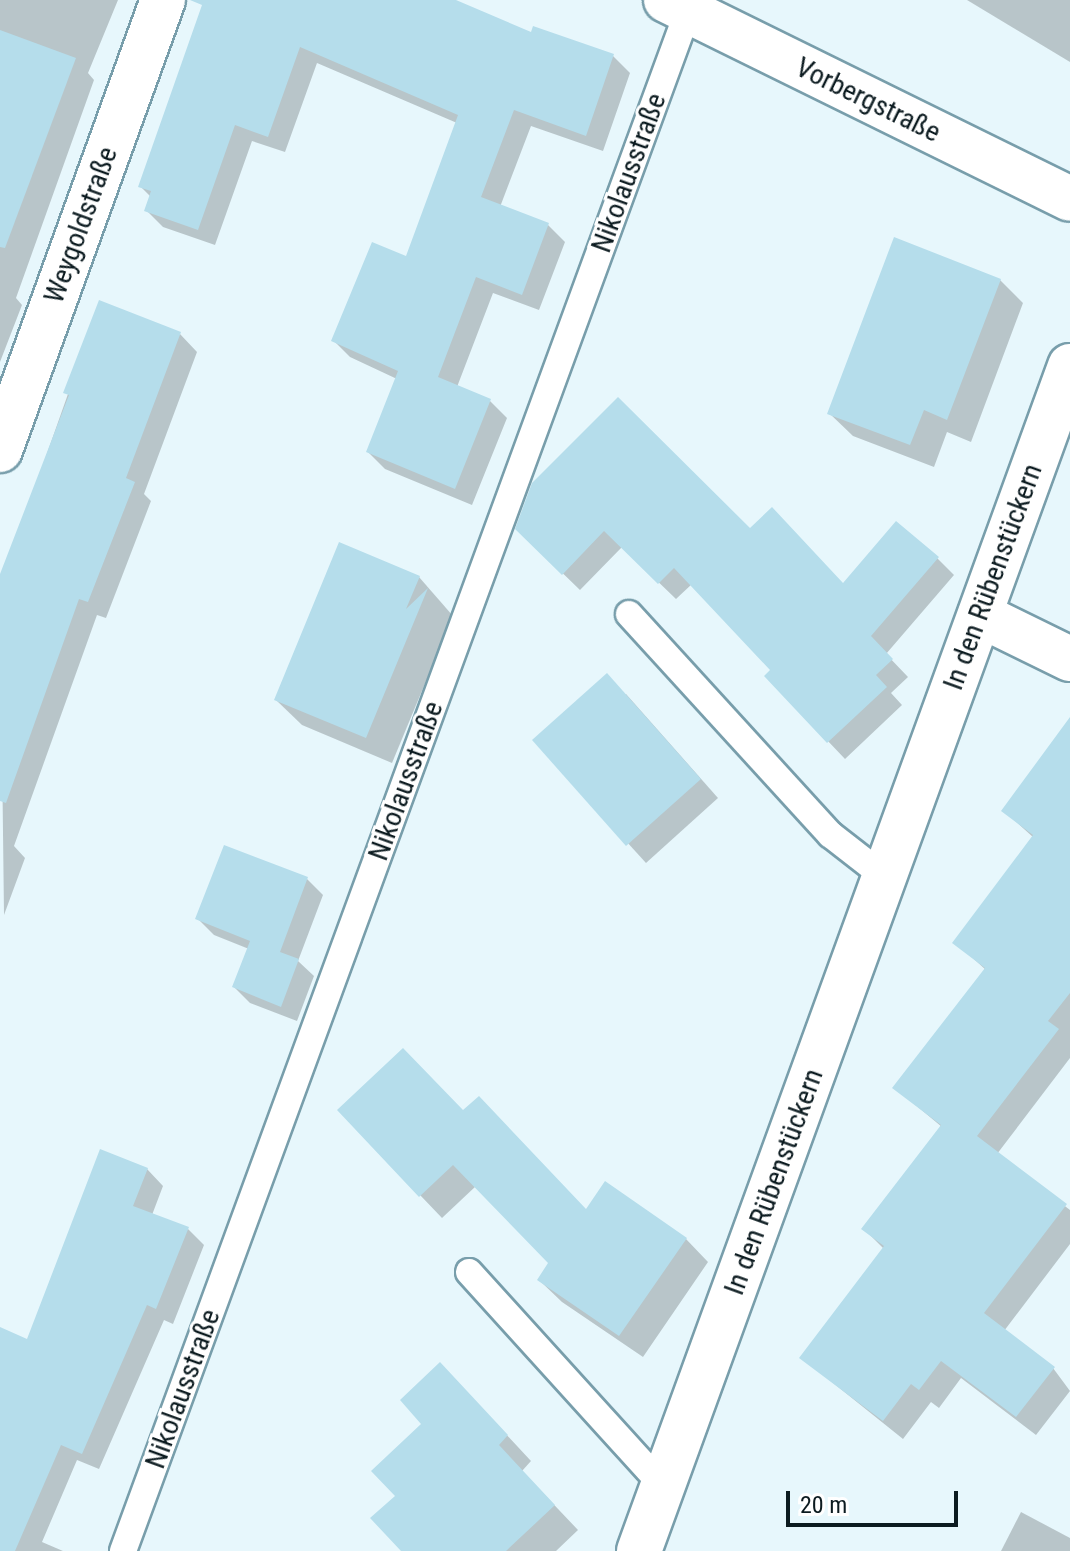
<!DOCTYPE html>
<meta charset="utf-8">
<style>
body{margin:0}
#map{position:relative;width:1070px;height:1551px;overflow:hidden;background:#e7f7fc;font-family:"Roboto Condensed",sans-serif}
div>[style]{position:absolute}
.shadow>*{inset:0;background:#0003}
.building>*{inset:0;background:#b5ddeb}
.roads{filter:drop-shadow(2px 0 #789eab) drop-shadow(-2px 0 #789eab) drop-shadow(0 2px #789eab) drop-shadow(0 -2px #789eab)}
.service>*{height:26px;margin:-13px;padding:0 13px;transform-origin:13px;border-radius:13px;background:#fff}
.minor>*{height:44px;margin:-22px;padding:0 22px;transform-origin:22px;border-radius:22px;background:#fff}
span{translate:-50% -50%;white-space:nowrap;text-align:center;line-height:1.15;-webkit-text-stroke:6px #fff;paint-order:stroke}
.street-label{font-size:28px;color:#0c1b20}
.scale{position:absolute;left:786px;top:1491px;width:172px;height:36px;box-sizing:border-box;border:4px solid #0c1b20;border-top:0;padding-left:10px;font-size:24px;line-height:28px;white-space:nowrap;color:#0c1b20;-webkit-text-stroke:6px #fff;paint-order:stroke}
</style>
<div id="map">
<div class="shadow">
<div style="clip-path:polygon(0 0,118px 0,88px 73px,94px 80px,16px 298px,22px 305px,0 362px)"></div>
<div style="clip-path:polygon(215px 0,451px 0,533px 34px,613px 56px,630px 73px,603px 151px,531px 126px,500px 207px,548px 225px,565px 242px,539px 310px,493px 293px,457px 387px,490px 401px,507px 418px,472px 505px,385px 469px,368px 452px,397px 379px,350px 357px,333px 340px,407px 258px,457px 123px,317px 63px,285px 152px,252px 141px,215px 245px,163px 227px,146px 210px,151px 197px,141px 187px)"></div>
<div style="clip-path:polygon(967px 0,1070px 0,1070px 62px)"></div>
<div style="clip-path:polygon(1000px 280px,1023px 303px,971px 442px,947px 432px,934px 467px,853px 436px,829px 413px)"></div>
<div style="clip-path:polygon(100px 303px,180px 334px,197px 352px,144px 494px,151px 501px,106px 618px,97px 615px,14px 846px,25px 858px,4px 915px,0 587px)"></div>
<div style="clip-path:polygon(517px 529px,750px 531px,844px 585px,937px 558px,954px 575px,886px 654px,908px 677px,891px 693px,902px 705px,845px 759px,766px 676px,773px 670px,692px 584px,676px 599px,622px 547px,580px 590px)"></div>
<div style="clip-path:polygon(419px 577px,453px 616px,392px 763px,302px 725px,276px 700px)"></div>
<div style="clip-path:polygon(626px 694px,718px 798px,646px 863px,534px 740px)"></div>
<div style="clip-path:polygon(1070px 749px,1070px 1058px,997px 1154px,1070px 1210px,1070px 1244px,1004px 1331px,1053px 1368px,1070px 1391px,1036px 1435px,961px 1378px,939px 1408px,931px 1402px,903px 1439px,802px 1358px,884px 1249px,864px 1229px,942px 1127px,895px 1088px,986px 970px,955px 942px,1034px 838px,1004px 811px)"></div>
<div style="clip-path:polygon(307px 879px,323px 895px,298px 961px,314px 976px,297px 1021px,250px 1003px,234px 987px,249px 949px,214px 935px,198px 919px)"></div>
<div style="clip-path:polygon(464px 1113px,586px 1211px,686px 1239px,708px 1262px,643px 1357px,562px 1302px,539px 1280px,551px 1263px,476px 1186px,442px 1218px,420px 1195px)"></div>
<div style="clip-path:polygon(147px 1169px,163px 1186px,152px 1215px,188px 1229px,204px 1245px,173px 1324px,164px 1320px,99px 1469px,77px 1460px,42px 1542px,63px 1551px,0 1551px,0 1432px)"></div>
<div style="clip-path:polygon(464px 1389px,531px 1461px,522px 1471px,578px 1530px,556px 1551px,404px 1551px,398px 1496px,423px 1424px)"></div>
<div style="clip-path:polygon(1021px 1512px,1070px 1538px,1070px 1551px,1001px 1551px)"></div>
</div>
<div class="building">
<div style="clip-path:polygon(190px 0,456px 0,531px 32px,533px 26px,614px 54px,586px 136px,514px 110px,481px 197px,549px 223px,522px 295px,476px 277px,438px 377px,491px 399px,455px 489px,366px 452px,398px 371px,331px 341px,372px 242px,406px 256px,458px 115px,300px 47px,268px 137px,235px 125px,198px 230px,144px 211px,151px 191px,138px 187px,202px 5px)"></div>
<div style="clip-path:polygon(0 30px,76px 58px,5px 248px,0 247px)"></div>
<div style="clip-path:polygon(894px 237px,1001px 279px,947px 420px,924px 410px,910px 445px,827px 414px)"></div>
<div style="clip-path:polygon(99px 300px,181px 332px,126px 478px,135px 482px,88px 602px,79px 599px,6px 803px,0 801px,0 574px,69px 395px,63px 393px)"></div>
<div style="clip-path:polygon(618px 397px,750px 528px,772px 507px,843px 583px,896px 521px,939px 557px,871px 636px,893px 659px,876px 675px,887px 687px,827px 743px,764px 676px,770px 670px,674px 568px,658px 584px,604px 531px,562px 575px,515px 529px,532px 483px)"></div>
<div style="clip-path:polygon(339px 542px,420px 576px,406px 609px,428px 588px,366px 738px,274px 700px)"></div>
<div style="clip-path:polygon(607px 673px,701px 779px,626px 846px,532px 740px)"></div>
<div style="clip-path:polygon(1070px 717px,1070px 993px,1048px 1021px,1059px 1029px,977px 1136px,1067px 1204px,984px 1313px,1055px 1367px,1016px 1417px,941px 1361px,919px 1390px,911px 1384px,883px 1421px,799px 1358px,884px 1246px,861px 1229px,941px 1125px,892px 1088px,985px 968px,952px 943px,1033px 835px,1001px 811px)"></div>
<div style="clip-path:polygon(224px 845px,308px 877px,280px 952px,299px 959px,281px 1007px,232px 987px,250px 941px,195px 919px)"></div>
<div style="clip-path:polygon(403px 1048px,463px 1110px,479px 1096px,586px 1209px,605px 1181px,687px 1238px,619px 1336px,537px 1280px,548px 1263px,453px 1165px,419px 1197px,337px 1110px)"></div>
<div style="clip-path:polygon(100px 1149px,148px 1168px,133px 1206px,189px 1227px,156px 1309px,147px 1305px,82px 1454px,61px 1445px,15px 1551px,0 1551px,0 1327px,27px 1339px)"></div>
<div style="clip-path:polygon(440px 1362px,508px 1435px,499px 1445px,555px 1505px,506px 1551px,401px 1551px,370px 1518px,395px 1496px,371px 1471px,421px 1424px,400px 1400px)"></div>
</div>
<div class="roads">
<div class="service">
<div style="left:629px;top:614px;width:299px;rotate:47.6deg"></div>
<div style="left:831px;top:835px;width:68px;rotate:37.9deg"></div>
<div style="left:469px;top:1272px;width:289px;rotate:47.8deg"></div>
<div style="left:123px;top:1551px;width:1640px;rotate:-69.85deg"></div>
</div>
<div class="minor">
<div style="left:666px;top:0;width:450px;rotate:26.2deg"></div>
<div style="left:0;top:450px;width:479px;rotate:-70.1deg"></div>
<div style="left:980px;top:615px;width:100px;rotate:26.1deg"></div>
<div style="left:639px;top:1551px;width:1261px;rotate:-70.01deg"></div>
</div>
</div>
<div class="street-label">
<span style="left:868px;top:100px;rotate:26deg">Vorbergstraße</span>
<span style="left:629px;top:173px;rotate:-70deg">Nikolausstraße</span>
<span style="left:81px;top:225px;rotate:-70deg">Weygoldstraße</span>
<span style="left:993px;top:577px;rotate:-70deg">In den Rübenstückern</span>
<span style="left:406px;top:781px;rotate:-70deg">Nikolausstraße</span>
<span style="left:774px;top:1182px;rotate:-70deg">In den Rübenstückern</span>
<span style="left:183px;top:1389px;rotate:-70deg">Nikolausstraße</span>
</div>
<div class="scale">20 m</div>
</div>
